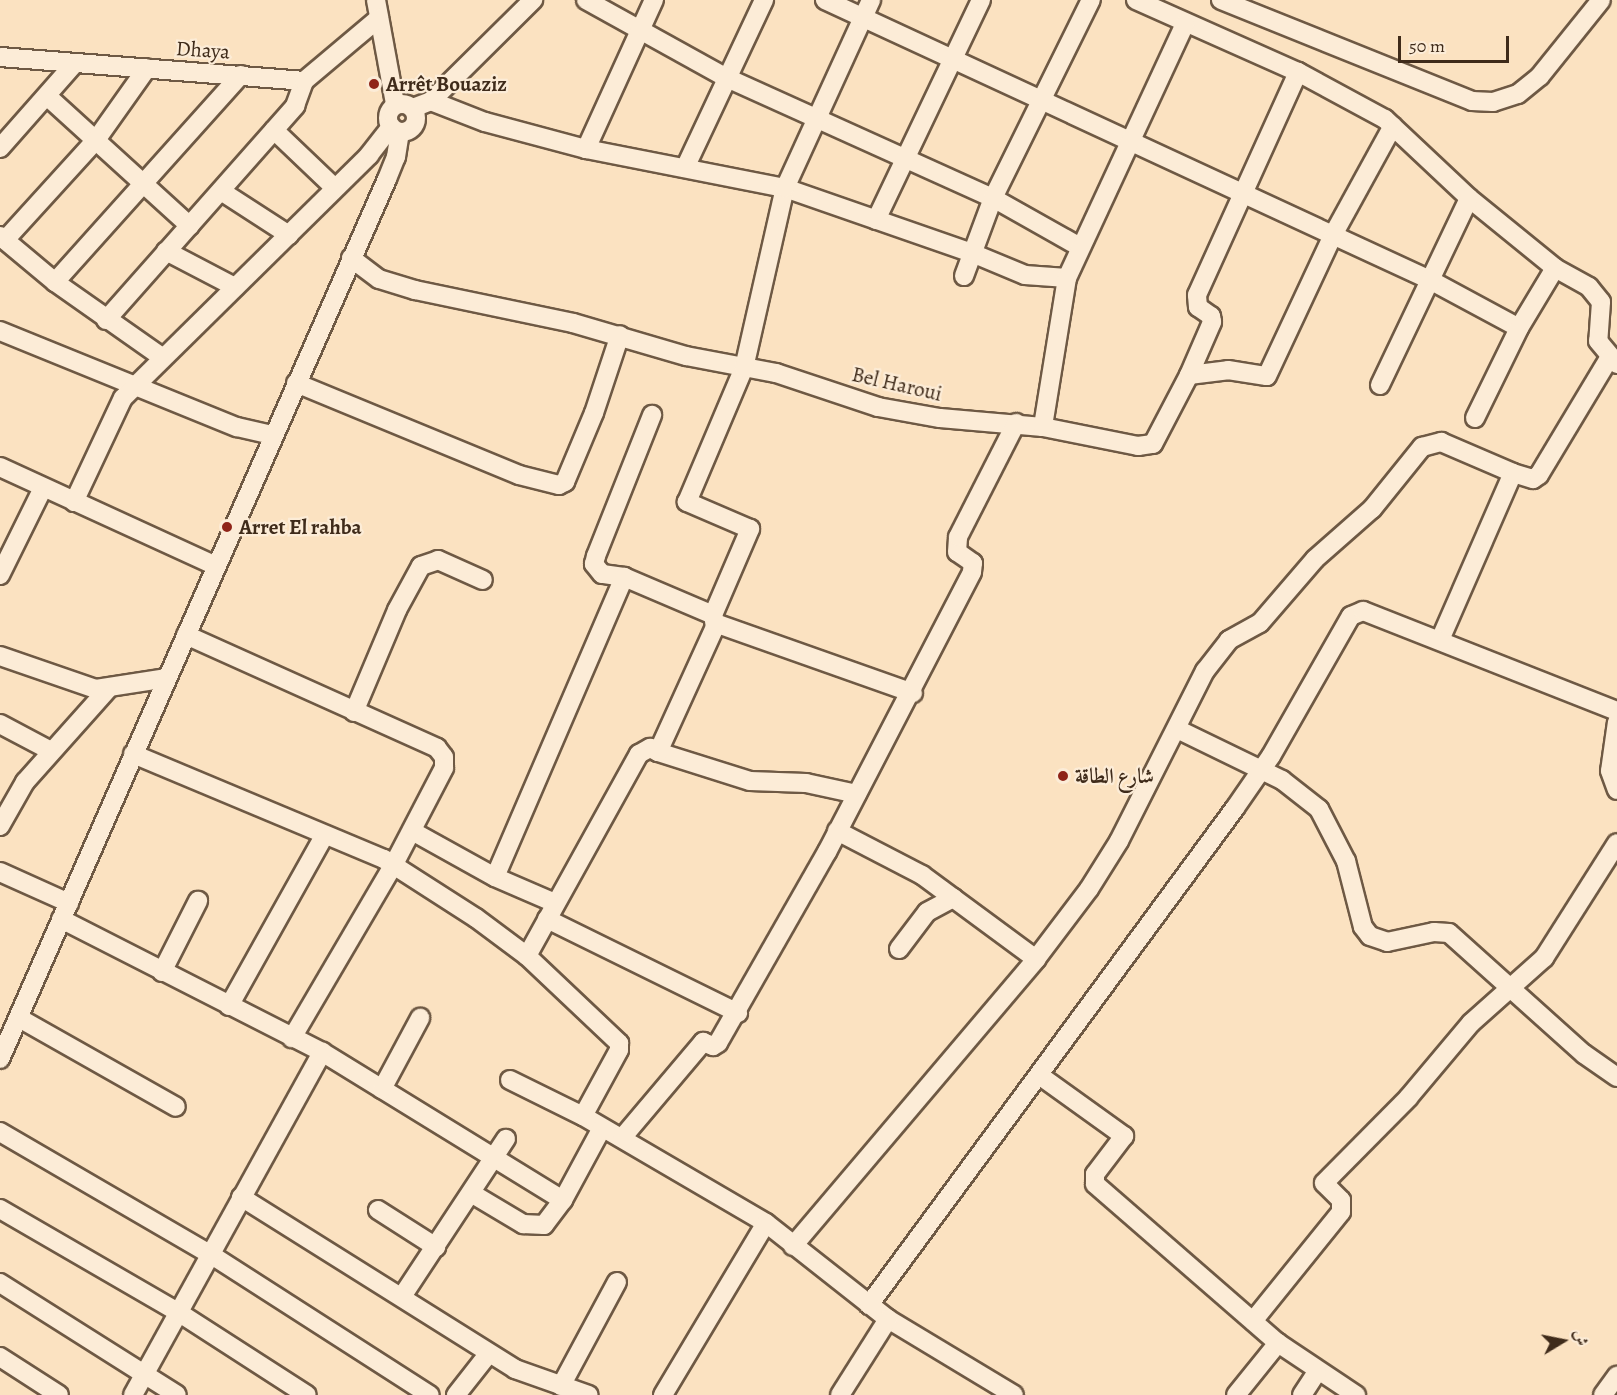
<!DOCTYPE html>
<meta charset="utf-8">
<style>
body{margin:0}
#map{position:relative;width:1617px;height:1395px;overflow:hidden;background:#fbe2c1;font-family:Alegreya,Amiri,serif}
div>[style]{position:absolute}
.roads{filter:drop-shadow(2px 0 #6e5944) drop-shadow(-2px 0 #6e5944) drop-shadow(0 2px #6e5944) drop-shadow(0 -2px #6e5944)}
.minor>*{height:18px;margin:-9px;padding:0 9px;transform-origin:9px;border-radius:9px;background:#fcecd7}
.minor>.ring{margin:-9px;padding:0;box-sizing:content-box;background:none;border:18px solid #fcecd7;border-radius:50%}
.dots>*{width:16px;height:16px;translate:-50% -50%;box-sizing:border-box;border:3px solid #fcecd7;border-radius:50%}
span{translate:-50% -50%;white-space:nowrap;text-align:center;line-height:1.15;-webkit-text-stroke:4.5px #fcecd7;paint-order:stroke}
.street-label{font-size:21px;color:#3f2b1a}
.poi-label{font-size:21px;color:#3f2b1a;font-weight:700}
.left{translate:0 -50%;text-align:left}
.north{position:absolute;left:1533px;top:1311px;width:60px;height:60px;-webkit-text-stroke:4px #fcecd7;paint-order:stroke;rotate:80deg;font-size:16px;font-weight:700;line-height:24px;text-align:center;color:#3f2b1a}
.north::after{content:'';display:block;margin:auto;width:21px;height:27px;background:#3f2b1a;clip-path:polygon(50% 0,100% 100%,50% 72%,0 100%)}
.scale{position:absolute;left:1398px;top:36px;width:111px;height:27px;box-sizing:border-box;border:3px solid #3f2b1a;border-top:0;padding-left:8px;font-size:18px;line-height:21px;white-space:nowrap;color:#3f2b1a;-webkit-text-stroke:4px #fcecd7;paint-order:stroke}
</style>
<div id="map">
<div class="roads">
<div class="minor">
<div style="left:376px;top:0;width:106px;rotate:79.6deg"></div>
<div style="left:586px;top:0;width:161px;rotate:29deg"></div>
<div style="left:727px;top:78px;width:292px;rotate:24.3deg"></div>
<div style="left:993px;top:198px;width:100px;rotate:29.4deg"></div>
<div style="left:825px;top:0;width:667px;rotate:24.84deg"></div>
<div style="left:1430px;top:280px;width:101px;rotate:28.3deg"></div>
<div style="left:1136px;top:0;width:177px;rotate:24deg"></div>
<div style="left:1298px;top:72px;width:99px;rotate:28.4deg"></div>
<div style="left:1385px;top:119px;width:115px;rotate:43.2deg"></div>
<div style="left:1469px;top:198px;width:111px;rotate:39.1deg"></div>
<div style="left:1555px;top:268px;width:39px;rotate:29deg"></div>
<div style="left:1589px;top:287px;width:19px;rotate:51deg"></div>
<div style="left:1601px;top:302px;width:39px;rotate:94deg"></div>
<div style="left:1598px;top:341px;width:30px;rotate:50deg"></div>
<div style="left:1221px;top:0;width:271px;rotate:21.9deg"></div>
<div style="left:1472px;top:101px;width:21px;rotate:3deg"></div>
<div style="left:1493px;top:102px;width:26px;rotate:-18deg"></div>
<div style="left:1518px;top:94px;width:28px;rotate:-39deg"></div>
<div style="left:1540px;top:76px;width:97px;rotate:-51.2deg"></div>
<div style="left:0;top:57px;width:305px;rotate:4.5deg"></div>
<div style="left:47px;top:96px;width:193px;rotate:42.3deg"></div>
<div style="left:431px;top:101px;width:58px;rotate:21.3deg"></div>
<div style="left:485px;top:122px;width:105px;rotate:15deg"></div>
<div style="left:586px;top:149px;width:203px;rotate:11.1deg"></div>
<div style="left:785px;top:188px;width:198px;rotate:19.2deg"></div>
<div style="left:972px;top:253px;width:57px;rotate:22.5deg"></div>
<div style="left:1025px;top:275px;width:42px;rotate:4.1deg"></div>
<div style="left:1067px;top:278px;width:280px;rotate:-65.1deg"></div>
<div class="ring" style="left:388px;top:104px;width:10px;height:10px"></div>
<div style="left:413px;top:108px;width:19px;rotate:-21deg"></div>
<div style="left:431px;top:101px;width:144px;rotate:-44.7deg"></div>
<div style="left:274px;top:130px;width:84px;rotate:43.6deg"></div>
<div style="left:0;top:148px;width:113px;rotate:-48.6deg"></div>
<div style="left:586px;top:149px;width:164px;rotate:-65.5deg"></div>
<div style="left:685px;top:168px;width:186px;rotate:-64.8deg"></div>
<div style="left:221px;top:191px;width:81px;rotate:32.9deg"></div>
<div style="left:876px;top:220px;width:244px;rotate:-64.5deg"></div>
<div style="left:0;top:236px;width:72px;rotate:39.9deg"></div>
<div style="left:55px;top:282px;width:132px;rotate:35.1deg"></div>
<div style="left:5px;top:240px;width:135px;rotate:-47.7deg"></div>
<div style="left:96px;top:140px;width:88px;rotate:-54.7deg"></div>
<div style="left:166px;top:251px;width:78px;rotate:27.6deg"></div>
<div style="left:351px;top:258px;width:35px;rotate:37deg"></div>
<div style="left:379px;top:279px;width:38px;rotate:17deg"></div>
<div style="left:415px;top:290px;width:161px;rotate:11.8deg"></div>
<div style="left:573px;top:323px;width:118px;rotate:16.3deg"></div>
<div style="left:686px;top:356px;width:92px;rotate:10.7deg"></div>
<div style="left:776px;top:373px;width:108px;rotate:18.4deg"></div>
<div style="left:878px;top:407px;width:63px;rotate:10.1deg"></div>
<div style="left:940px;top:418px;width:103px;rotate:5deg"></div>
<div style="left:964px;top:276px;width:83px;rotate:-69.6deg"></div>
<div style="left:993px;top:198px;width:221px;rotate:-63.7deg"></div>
<div style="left:1067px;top:278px;width:151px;rotate:99.2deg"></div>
<div style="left:1043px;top:427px;width:97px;rotate:11.3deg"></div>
<div style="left:1138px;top:446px;width:15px;rotate:-8deg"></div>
<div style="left:1153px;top:444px;width:78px;rotate:-62.4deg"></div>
<div style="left:1189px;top:375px;width:39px;rotate:-7deg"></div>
<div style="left:1228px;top:370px;width:39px;rotate:9deg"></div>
<div style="left:1267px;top:376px;width:156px;rotate:-64.9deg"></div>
<div style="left:1333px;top:235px;width:124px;rotate:-61.2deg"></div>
<div style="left:55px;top:282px;width:278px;rotate:-48.1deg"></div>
<div style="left:106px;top:320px;width:286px;rotate:-48.5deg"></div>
<div style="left:295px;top:106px;width:27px;rotate:-70deg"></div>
<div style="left:304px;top:81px;width:98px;rotate:-40deg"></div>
<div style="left:0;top:331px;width:256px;rotate:22.1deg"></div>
<div style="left:237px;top:427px;width:37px;rotate:13deg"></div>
<div style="left:1189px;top:375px;width:58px;rotate:-66.5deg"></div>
<div style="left:1212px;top:322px;width:6px;rotate:-99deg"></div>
<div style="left:1211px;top:316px;width:16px;rotate:-145deg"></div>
<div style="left:1198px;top:307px;width:12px;rotate:-95deg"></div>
<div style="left:1197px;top:295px;width:245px;rotate:-65.6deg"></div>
<div style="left:296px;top:383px;width:241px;rotate:22.4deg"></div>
<div style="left:519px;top:475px;width:41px;rotate:14deg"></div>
<div style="left:559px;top:485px;width:7px;rotate:-27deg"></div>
<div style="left:565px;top:482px;width:75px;rotate:-67.2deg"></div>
<div style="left:594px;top:413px;width:82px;rotate:-71.6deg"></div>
<div style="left:1380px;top:385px;width:207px;rotate:-64.5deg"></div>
<div style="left:1475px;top:418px;width:100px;rotate:-63.9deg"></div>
<div style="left:1519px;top:328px;width:70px;rotate:-59deg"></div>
<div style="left:0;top:467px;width:238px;rotate:24.6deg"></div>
<div style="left:74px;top:502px;width:115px;rotate:-64.8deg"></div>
<div style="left:123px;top:398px;width:346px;rotate:-44.6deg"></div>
<div style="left:369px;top:155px;width:36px;rotate:-52deg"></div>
<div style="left:0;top:575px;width:97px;rotate:-63.7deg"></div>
<div style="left:624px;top:577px;width:22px;rotate:-172deg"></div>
<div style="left:602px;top:574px;width:13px;rotate:-129deg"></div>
<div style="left:594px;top:564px;width:8px;rotate:-76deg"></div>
<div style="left:596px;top:556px;width:152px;rotate:-68.3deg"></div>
<div style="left:715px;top:623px;width:210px;rotate:19.5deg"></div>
<div style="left:186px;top:635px;width:275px;rotate:24.2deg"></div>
<div style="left:437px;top:748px;width:11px;rotate:52deg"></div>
<div style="left:444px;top:757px;width:11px;rotate:90deg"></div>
<div style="left:444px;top:768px;width:108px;rotate:117.5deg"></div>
<div style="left:394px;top:864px;width:202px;rotate:120.4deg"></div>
<div style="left:1440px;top:640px;width:182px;rotate:-66.4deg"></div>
<div style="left:0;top:656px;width:102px;rotate:19deg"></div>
<div style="left:96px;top:689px;width:72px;rotate:-8.8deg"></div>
<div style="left:354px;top:712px;width:111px;rotate:-67.1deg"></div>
<div style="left:397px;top:610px;width:50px;rotate:-61.4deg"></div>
<div style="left:421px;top:566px;width:18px;rotate:-19deg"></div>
<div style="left:438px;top:560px;width:49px;rotate:24deg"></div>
<div style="left:1617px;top:722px;width:49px;rotate:98.1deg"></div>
<div style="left:1610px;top:771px;width:20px;rotate:70deg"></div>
<div style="left:0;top:724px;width:58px;rotate:27.9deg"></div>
<div style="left:1177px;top:729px;width:117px;rotate:25.9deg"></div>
<div style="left:1282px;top:780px;width:47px;rotate:38.1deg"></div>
<div style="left:1319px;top:809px;width:59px;rotate:62.6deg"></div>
<div style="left:1346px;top:861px;width:68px;rotate:75.6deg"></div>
<div style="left:1363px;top:927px;width:11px;rotate:52deg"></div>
<div style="left:1370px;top:936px;width:18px;rotate:19deg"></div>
<div style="left:1387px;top:942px;width:48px;rotate:-12deg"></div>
<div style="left:1434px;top:932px;width:15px;rotate:4deg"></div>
<div style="left:1449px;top:933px;width:181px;rotate:41.9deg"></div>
<div style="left:1584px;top:1054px;width:40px;rotate:34.9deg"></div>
<div style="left:658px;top:752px;width:96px;rotate:17.5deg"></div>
<div style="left:750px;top:781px;width:56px;rotate:2deg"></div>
<div style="left:806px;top:783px;width:52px;rotate:12.2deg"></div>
<div style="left:133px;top:754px;width:272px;rotate:22.7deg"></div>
<div style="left:384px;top:859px;width:109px;rotate:32.7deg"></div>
<div style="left:476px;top:918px;width:64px;rotate:36.7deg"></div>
<div style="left:527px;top:956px;width:127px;rotate:43.4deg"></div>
<div style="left:619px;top:1043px;width:7px;rotate:90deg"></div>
<div style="left:619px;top:1050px;width:75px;rotate:118.6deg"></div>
<div style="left:583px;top:1116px;width:212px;rotate:30.3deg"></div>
<div style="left:766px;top:1223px;width:155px;rotate:38.2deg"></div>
<div style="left:888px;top:1319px;width:147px;rotate:31.1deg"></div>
<div style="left:0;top:826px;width:51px;rotate:-60.4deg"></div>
<div style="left:25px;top:782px;width:125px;rotate:-48.3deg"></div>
<div style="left:412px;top:831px;width:95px;rotate:29deg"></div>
<div style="left:837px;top:831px;width:96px;rotate:27.4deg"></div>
<div style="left:922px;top:875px;width:142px;rotate:36.4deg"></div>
<div style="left:0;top:872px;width:76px;rotate:24.2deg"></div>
<div style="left:555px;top:903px;width:65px;rotate:-156.6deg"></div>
<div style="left:495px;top:877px;width:327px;rotate:-66.7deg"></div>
<div style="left:624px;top:577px;width:97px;rotate:23.1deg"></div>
<div style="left:713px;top:615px;width:94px;rotate:-66.7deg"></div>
<div style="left:750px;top:529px;width:69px;rotate:-156.8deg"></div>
<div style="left:687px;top:502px;width:146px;rotate:-67deg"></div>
<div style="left:744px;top:368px;width:185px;rotate:-77.2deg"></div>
<div style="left:785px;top:188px;width:207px;rotate:-65.4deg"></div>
<div style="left:61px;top:919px;width:293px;rotate:27deg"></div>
<div style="left:322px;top:1052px;width:283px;rotate:31.6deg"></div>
<div style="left:547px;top:919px;width:213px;rotate:26.2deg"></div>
<div style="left:899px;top:949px;width:46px;rotate:-52.9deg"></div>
<div style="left:927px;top:912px;width:30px;rotate:-28deg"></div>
<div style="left:527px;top:956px;width:231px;rotate:-61deg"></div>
<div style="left:639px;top:754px;width:13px;rotate:-29deg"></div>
<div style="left:650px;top:748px;width:9px;rotate:27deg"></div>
<div style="left:658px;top:752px;width:137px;rotate:-65.5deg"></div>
<div style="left:715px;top:627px;width:12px;rotate:-99deg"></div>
<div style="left:162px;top:972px;width:80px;rotate:-63.1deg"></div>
<div style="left:229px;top:1006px;width:195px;rotate:-60.8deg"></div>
<div style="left:19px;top:1018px;width:180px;rotate:29.5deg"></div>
<div style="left:0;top:1059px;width:961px;rotate:-66.26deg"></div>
<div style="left:387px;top:179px;width:24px;rotate:-68deg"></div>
<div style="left:396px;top:157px;width:25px;rotate:-81deg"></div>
<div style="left:1039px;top:1075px;width:105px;rotate:35.7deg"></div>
<div style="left:1124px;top:1136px;width:48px;rotate:127.3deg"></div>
<div style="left:1095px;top:1174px;width:10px;rotate:90deg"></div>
<div style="left:1095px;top:1184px;width:242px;rotate:41deg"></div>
<div style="left:1278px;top:1343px;width:94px;rotate:33.7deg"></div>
<div style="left:510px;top:1080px;width:81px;rotate:26.3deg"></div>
<div style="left:382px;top:1089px;width:81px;rotate:-61.8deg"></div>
<div style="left:0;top:1132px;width:243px;rotate:30.2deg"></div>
<div style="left:210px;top:1254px;width:261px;rotate:32.7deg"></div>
<div style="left:622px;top:1138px;width:126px;rotate:-49.8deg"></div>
<div style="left:703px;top:1042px;width:11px;rotate:22deg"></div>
<div style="left:713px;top:1046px;width:6px;rotate:-31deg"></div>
<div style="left:718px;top:1043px;width:220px;rotate:-60.3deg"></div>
<div style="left:827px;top:852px;width:315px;rotate:-62.6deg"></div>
<div style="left:972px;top:572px;width:9px;rotate:-84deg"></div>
<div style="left:973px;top:563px;width:19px;rotate:-145deg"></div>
<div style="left:957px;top:552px;width:15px;rotate:-86deg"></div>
<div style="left:958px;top:537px;width:128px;rotate:-63deg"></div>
<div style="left:471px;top:1193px;width:61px;rotate:30.8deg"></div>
<div style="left:523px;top:1224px;width:21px;rotate:3deg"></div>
<div style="left:544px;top:1225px;width:31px;rotate:-53deg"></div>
<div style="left:563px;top:1200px;width:82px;rotate:-61.6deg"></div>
<div style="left:241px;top:1197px;width:324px;rotate:32.1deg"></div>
<div style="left:515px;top:1369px;width:78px;rotate:19.4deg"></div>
<div style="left:0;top:1209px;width:206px;rotate:30.1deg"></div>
<div style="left:178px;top:1312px;width:153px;rotate:32.8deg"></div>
<div style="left:378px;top:1210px;width:69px;rotate:32.5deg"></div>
<div style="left:793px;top:1246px;width:376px;rotate:-49.7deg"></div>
<div style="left:1036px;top:959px;width:88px;rotate:-52.9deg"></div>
<div style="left:1089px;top:889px;width:57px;rotate:-58deg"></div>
<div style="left:1119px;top:841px;width:191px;rotate:-63.2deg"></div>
<div style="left:1205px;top:671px;width:39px;rotate:-52deg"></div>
<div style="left:1229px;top:640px;width:35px;rotate:-29deg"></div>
<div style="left:1260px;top:623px;width:84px;rotate:-49.3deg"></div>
<div style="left:1315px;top:559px;width:76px;rotate:-41.3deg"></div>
<div style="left:1372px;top:509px;width:80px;rotate:-51.1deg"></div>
<div style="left:1422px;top:447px;width:20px;rotate:-15deg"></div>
<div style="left:1441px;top:442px;width:78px;rotate:23.3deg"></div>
<div style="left:1513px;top:473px;width:21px;rotate:17deg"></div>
<div style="left:1533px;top:479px;width:7px;rotate:-34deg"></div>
<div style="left:1539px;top:475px;width:138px;rotate:-59deg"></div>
<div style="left:0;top:1283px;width:209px;rotate:32.3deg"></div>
<div style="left:403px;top:1295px;width:187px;rotate:-56.6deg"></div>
<div style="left:869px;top:1305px;width:617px;rotate:-53.63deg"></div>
<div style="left:1235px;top:808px;width:63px;rotate:-55.3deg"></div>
<div style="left:1271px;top:756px;width:161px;rotate:-60.3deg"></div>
<div style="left:1351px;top:616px;width:13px;rotate:-23deg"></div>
<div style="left:1363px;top:611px;width:273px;rotate:21.5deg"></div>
<div style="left:1253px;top:1321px;width:140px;rotate:-51.1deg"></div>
<div style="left:1341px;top:1212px;width:12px;rotate:-90deg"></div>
<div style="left:1341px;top:1200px;width:24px;rotate:-135deg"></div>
<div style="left:1324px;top:1183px;width:120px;rotate:-45.3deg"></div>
<div style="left:1408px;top:1098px;width:98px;rotate:-50deg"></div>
<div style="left:1471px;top:1023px;width:98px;rotate:-41.7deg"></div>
<div style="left:1544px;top:958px;width:136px;rotate:-57.6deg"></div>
<div style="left:0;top:1357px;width:70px;rotate:32.8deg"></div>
<div style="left:561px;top:1386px;width:118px;rotate:-61.7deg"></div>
<div style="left:133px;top:1395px;width:392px;rotate:-61.1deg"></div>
<div style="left:456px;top:1395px;width:53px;rotate:-51.8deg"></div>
<div style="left:663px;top:1395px;width:200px;rotate:-59.1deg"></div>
<div style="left:840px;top:1395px;width:90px;rotate:-57.7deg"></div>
<div style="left:1236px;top:1395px;width:67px;rotate:-51.1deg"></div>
<div style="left:1302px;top:1395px;width:27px;rotate:-57deg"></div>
<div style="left:1603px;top:1395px;width:24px;rotate:-54deg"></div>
</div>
</div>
<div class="dots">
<div style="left:374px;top:84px;background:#8f2418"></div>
<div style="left:227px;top:527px;background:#8f2418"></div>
<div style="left:1063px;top:776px;background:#8f2418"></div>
</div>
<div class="street-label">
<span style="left:203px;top:50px;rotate:4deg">Dhaya</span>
<span style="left:897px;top:384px;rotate:13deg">Bel Haroui</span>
</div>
<div class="poi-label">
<span class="left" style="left:386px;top:84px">Arrêt Bouaziz</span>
<span class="left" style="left:239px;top:527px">Arret El rahba</span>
<span class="left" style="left:1075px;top:776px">شارع الطاقة</span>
</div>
<div class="north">ش</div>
<div class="scale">50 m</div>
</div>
